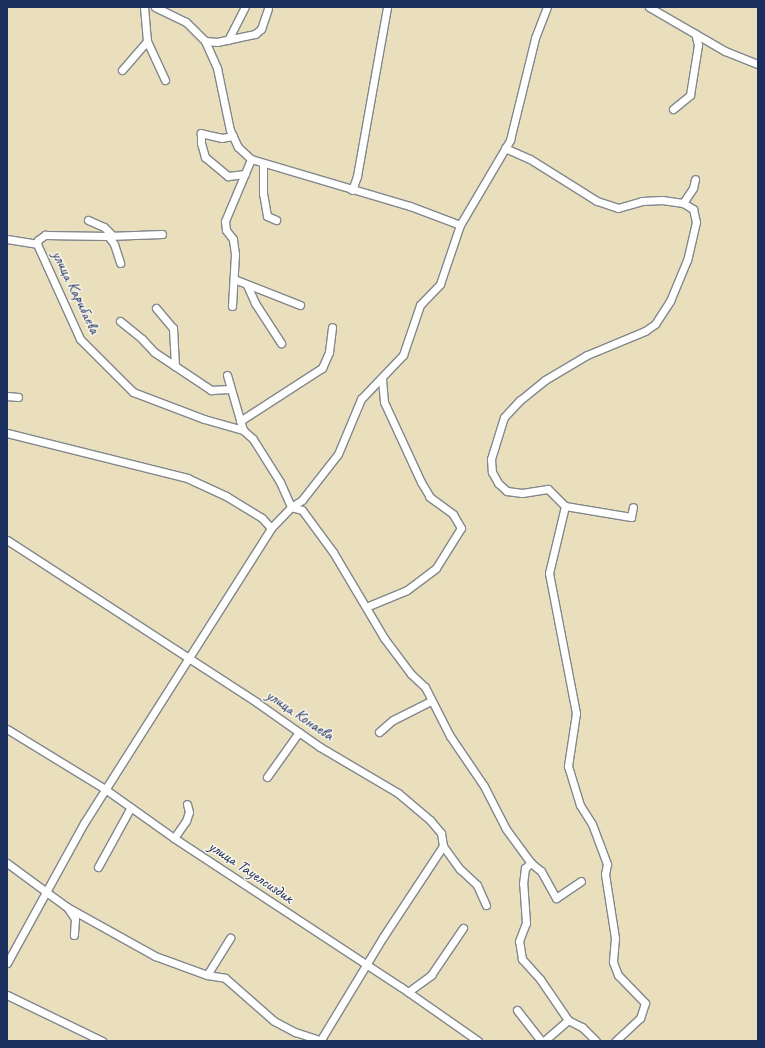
<!DOCTYPE html>
<meta charset="utf-8">
<style>
body{margin:0}
#map{position:relative;width:765px;height:1048px;overflow:hidden;background:#e9dfbc;font-family:Caveat,sans-serif}
div>[style]{position:absolute}
.roads{filter:drop-shadow(1px 0 #82878d) drop-shadow(-1px 0 #82878d) drop-shadow(0 1px #82878d) drop-shadow(0 -1px #82878d)}
.minor>*{height:7px;margin:-3.5px;padding:0 3.5px;transform-origin:3.5px;border-radius:3.5px;background:#fff}
span{translate:-50% -50%;white-space:nowrap;text-align:center;line-height:1.15;-webkit-text-stroke:3px #fbf7ec;paint-order:stroke}
.street-label{font-size:16px;color:#1b2f5e}
.frame{position:absolute;inset:0;border:8px solid #1b2f5e;pointer-events:none}
</style>
<div id="map">
<div class="roads">
<div class="minor">
<div style="left:155px;top:7px;width:34px;rotate:26deg"></div>
<div style="left:186px;top:22px;width:27px;rotate:45deg"></div>
<div style="left:205px;top:41px;width:30px;rotate:66deg"></div>
<div style="left:217px;top:68px;width:63px;rotate:78.2deg"></div>
<div style="left:230px;top:130px;width:19px;rotate:65deg"></div>
<div style="left:238px;top:147px;width:18px;rotate:43deg"></div>
<div style="left:251px;top:159px;width:166px;rotate:16.5deg"></div>
<div style="left:410px;top:206px;width:53px;rotate:20.8deg"></div>
<div style="left:649px;top:7px;width:88px;rotate:30.1deg"></div>
<div style="left:725px;top:51px;width:35px;rotate:22deg"></div>
<div style="left:228px;top:40px;width:37px;rotate:-63deg"></div>
<div style="left:147px;top:41px;width:43px;rotate:65.2deg"></div>
<div style="left:205px;top:41px;width:12px;rotate:5deg"></div>
<div style="left:217px;top:42px;width:39px;rotate:-12deg"></div>
<div style="left:255px;top:34px;width:8px;rotate:-40deg"></div>
<div style="left:261px;top:29px;width:21px;rotate:-71deg"></div>
<div style="left:122px;top:70px;width:38px;rotate:-49deg"></div>
<div style="left:147px;top:41px;width:34px;rotate:-95deg"></div>
<div style="left:673px;top:109px;width:22px;rotate:-39deg"></div>
<div style="left:690px;top:95px;width:51px;rotate:-80.9deg"></div>
<div style="left:698px;top:45px;width:12px;rotate:-104deg"></div>
<div style="left:233px;top:136px;width:11px;rotate:170deg"></div>
<div style="left:222px;top:138px;width:22px;rotate:-167deg"></div>
<div style="left:201px;top:133px;width:10px;rotate:90deg"></div>
<div style="left:201px;top:143px;width:15px;rotate:74deg"></div>
<div style="left:205px;top:157px;width:30px;rotate:40deg"></div>
<div style="left:228px;top:176px;width:17px;rotate:-7deg"></div>
<div style="left:505px;top:148px;width:27px;rotate:24deg"></div>
<div style="left:530px;top:159px;width:79px;rotate:32.1deg"></div>
<div style="left:597px;top:201px;width:22px;rotate:18deg"></div>
<div style="left:618px;top:208px;width:25px;rotate:-16deg"></div>
<div style="left:642px;top:201px;width:20px;rotate:-3deg"></div>
<div style="left:662px;top:200px;width:21px;rotate:8deg"></div>
<div style="left:683px;top:203px;width:12px;rotate:31deg"></div>
<div style="left:693px;top:209px;width:13px;rotate:77deg"></div>
<div style="left:696px;top:222px;width:39px;rotate:103deg"></div>
<div style="left:687px;top:260px;width:44px;rotate:112.5deg"></div>
<div style="left:670px;top:301px;width:27px;rotate:123deg"></div>
<div style="left:655px;top:324px;width:12px;rotate:145deg"></div>
<div style="left:645px;top:331px;width:63px;rotate:157.5deg"></div>
<div style="left:587px;top:355px;width:49px;rotate:149.2deg"></div>
<div style="left:545px;top:380px;width:32px;rotate:141deg"></div>
<div style="left:520px;top:400px;width:23px;rotate:133deg"></div>
<div style="left:504px;top:417px;width:44px;rotate:107.2deg"></div>
<div style="left:491px;top:459px;width:13px;rotate:86deg"></div>
<div style="left:492px;top:472px;width:13px;rotate:61deg"></div>
<div style="left:498px;top:483px;width:12px;rotate:42deg"></div>
<div style="left:507px;top:491px;width:15px;rotate:8deg"></div>
<div style="left:522px;top:493px;width:26px;rotate:-9deg"></div>
<div style="left:548px;top:489px;width:24px;rotate:45deg"></div>
<div style="left:565px;top:506px;width:69px;rotate:103.4deg"></div>
<div style="left:549px;top:573px;width:143px;rotate:79.1deg"></div>
<div style="left:576px;top:713px;width:54px;rotate:98.6deg"></div>
<div style="left:568px;top:766px;width:41px;rotate:72.9deg"></div>
<div style="left:580px;top:805px;width:22px;rotate:58deg"></div>
<div style="left:592px;top:824px;width:43px;rotate:69.4deg"></div>
<div style="left:607px;top:864px;width:10px;rotate:101deg"></div>
<div style="left:605px;top:874px;width:65px;rotate:81.1deg"></div>
<div style="left:615px;top:938px;width:24px;rotate:95deg"></div>
<div style="left:613px;top:962px;width:14px;rotate:69deg"></div>
<div style="left:618px;top:975px;width:39px;rotate:46deg"></div>
<div style="left:645px;top:1003px;width:16px;rotate:108deg"></div>
<div style="left:640px;top:1018px;width:34px;rotate:137deg"></div>
<div style="left:263px;top:163px;width:30px;rotate:90deg"></div>
<div style="left:263px;top:193px;width:23px;rotate:80deg"></div>
<div style="left:267px;top:216px;width:10px;rotate:24deg"></div>
<div style="left:352px;top:190px;width:15px;rotate:-70deg"></div>
<div style="left:357px;top:176px;width:172px;rotate:-79.9deg"></div>
<div style="left:683px;top:203px;width:18px;rotate:-56deg"></div>
<div style="left:693px;top:188px;width:9px;rotate:-77deg"></div>
<div style="left:88px;top:220px;width:17px;rotate:24deg"></div>
<div style="left:104px;top:227px;width:13px;rotate:45deg"></div>
<div style="left:108px;top:236px;width:54px;rotate:-2.1deg"></div>
<div style="left:7px;top:239px;width:30px;rotate:9deg"></div>
<div style="left:37px;top:244px;width:104px;rotate:65.6deg"></div>
<div style="left:80px;top:339px;width:75px;rotate:45deg"></div>
<div style="left:133px;top:392px;width:76px;rotate:20.8deg"></div>
<div style="left:204px;top:419px;width:41px;rotate:15.8deg"></div>
<div style="left:37px;top:244px;width:4px;rotate:-76deg"></div>
<div style="left:38px;top:240px;width:9px;rotate:-36deg"></div>
<div style="left:45px;top:235px;width:63px;rotate:0.9deg"></div>
<div style="left:108px;top:236px;width:10px;rotate:53deg"></div>
<div style="left:114px;top:244px;width:20px;rotate:72deg"></div>
<div style="left:234px;top:279px;width:71px;rotate:21.5deg"></div>
<div style="left:247px;top:285px;width:20px;rotate:66deg"></div>
<div style="left:255px;top:303px;width:48px;rotate:57deg"></div>
<div style="left:232px;top:306px;width:52px;rotate:-86.7deg"></div>
<div style="left:235px;top:254px;width:15px;rotate:-98deg"></div>
<div style="left:233px;top:239px;width:11px;rotate:-128deg"></div>
<div style="left:226px;top:230px;width:9px;rotate:-96deg"></div>
<div style="left:225px;top:221px;width:67px;rotate:-67.2deg"></div>
<div style="left:156px;top:308px;width:26px;rotate:50deg"></div>
<div style="left:173px;top:328px;width:38px;rotate:87deg"></div>
<div style="left:120px;top:321px;width:28px;rotate:39deg"></div>
<div style="left:142px;top:339px;width:18px;rotate:47deg"></div>
<div style="left:154px;top:352px;width:69px;rotate:33.7deg"></div>
<div style="left:211px;top:390px;width:18px;rotate:-3deg"></div>
<div style="left:227px;top:375px;width:57px;rotate:73.8deg"></div>
<div style="left:243px;top:430px;width:13px;rotate:42deg"></div>
<div style="left:253px;top:439px;width:51px;rotate:57.9deg"></div>
<div style="left:280px;top:482px;width:27px;rotate:66deg"></div>
<div style="left:7px;top:396px;width:11px;rotate:5deg"></div>
<div style="left:240px;top:421px;width:98px;rotate:-32.9deg"></div>
<div style="left:322px;top:368px;width:17px;rotate:-66deg"></div>
<div style="left:329px;top:352px;width:25px;rotate:-83deg"></div>
<div style="left:7px;top:433px;width:186px;rotate:14deg"></div>
<div style="left:187px;top:478px;width:43px;rotate:24.8deg"></div>
<div style="left:226px;top:496px;width:42px;rotate:31.4deg"></div>
<div style="left:262px;top:518px;width:13px;rotate:48deg"></div>
<div style="left:565px;top:506px;width:67px;rotate:9.5deg"></div>
<div style="left:631px;top:517px;width:10px;rotate:-79deg"></div>
<div style="left:291px;top:507px;width:11px;rotate:15deg"></div>
<div style="left:302px;top:510px;width:52px;rotate:53.6deg"></div>
<div style="left:333px;top:552px;width:100px;rotate:59.3deg"></div>
<div style="left:384px;top:638px;width:45px;rotate:53.1deg"></div>
<div style="left:411px;top:674px;width:19px;rotate:43deg"></div>
<div style="left:425px;top:687px;width:55px;rotate:63deg"></div>
<div style="left:450px;top:736px;width:60px;rotate:55.8deg"></div>
<div style="left:484px;top:786px;width:48px;rotate:62.9deg"></div>
<div style="left:506px;top:829px;width:42px;rotate:53.7deg"></div>
<div style="left:7px;top:540px;width:297px;rotate:33deg"></div>
<div style="left:256px;top:702px;width:78px;rotate:35.1deg"></div>
<div style="left:320px;top:747px;width:91px;rotate:30.5deg"></div>
<div style="left:398px;top:793px;width:42px;rotate:40.2deg"></div>
<div style="left:430px;top:820px;width:17px;rotate:50deg"></div>
<div style="left:441px;top:833px;width:13px;rotate:81deg"></div>
<div style="left:443px;top:846px;width:109px;rotate:123.4deg"></div>
<div style="left:383px;top:937px;width:122px;rotate:121.2deg"></div>
<div style="left:366px;top:607px;width:44px;rotate:-22.5deg"></div>
<div style="left:407px;top:590px;width:36px;rotate:-37deg"></div>
<div style="left:436px;top:568px;width:47px;rotate:-58deg"></div>
<div style="left:461px;top:528px;width:16px;rotate:-120deg"></div>
<div style="left:453px;top:514px;width:29px;rotate:-144deg"></div>
<div style="left:430px;top:497px;width:17px;rotate:-121deg"></div>
<div style="left:421px;top:482px;width:88px;rotate:-114.8deg"></div>
<div style="left:384px;top:402px;width:23px;rotate:-95deg"></div>
<div style="left:7px;top:729px;width:115px;rotate:31.5deg"></div>
<div style="left:105px;top:789px;width:85px;rotate:35.4deg"></div>
<div style="left:174px;top:838px;width:272px;rotate:33.3deg"></div>
<div style="left:401px;top:987px;width:94px;rotate:35deg"></div>
<div style="left:379px;top:732px;width:18px;rotate:-41deg"></div>
<div style="left:393px;top:720px;width:42px;rotate:-26.6deg"></div>
<div style="left:267px;top:777px;width:55px;rotate:-54.6deg"></div>
<div style="left:174px;top:838px;width:21px;rotate:-55deg"></div>
<div style="left:186px;top:821px;width:9px;rotate:-72deg"></div>
<div style="left:189px;top:812px;width:8px;rotate:-104deg"></div>
<div style="left:443px;top:846px;width:29px;rotate:54deg"></div>
<div style="left:460px;top:869px;width:23px;rotate:43deg"></div>
<div style="left:477px;top:885px;width:22px;rotate:66deg"></div>
<div style="left:7px;top:863px;width:74px;rotate:36.3deg"></div>
<div style="left:67px;top:907px;width:14px;rotate:56deg"></div>
<div style="left:75px;top:919px;width:16px;rotate:94deg"></div>
<div style="left:98px;top:867px;width:68px;rotate:-61.2deg"></div>
<div style="left:67px;top:907px;width:101px;rotate:29.1deg"></div>
<div style="left:155px;top:956px;width:55px;rotate:20.1deg"></div>
<div style="left:207px;top:975px;width:18px;rotate:9deg"></div>
<div style="left:225px;top:978px;width:65px;rotate:41.3deg"></div>
<div style="left:274px;top:1021px;width:24px;rotate:28deg"></div>
<div style="left:295px;top:1032px;width:29px;rotate:18deg"></div>
<div style="left:7px;top:963px;width:160px;rotate:-61.2deg"></div>
<div style="left:84px;top:823px;width:349px;rotate:-57.6deg"></div>
<div style="left:271px;top:528px;width:29px;rotate:-46deg"></div>
<div style="left:291px;top:507px;width:13px;rotate:-32deg"></div>
<div style="left:302px;top:500px;width:58px;rotate:-52deg"></div>
<div style="left:338px;top:454px;width:60px;rotate:-67.3deg"></div>
<div style="left:361px;top:399px;width:61px;rotate:-46.3deg"></div>
<div style="left:403px;top:355px;width:53px;rotate:-71.2deg"></div>
<div style="left:420px;top:305px;width:29px;rotate:-46deg"></div>
<div style="left:440px;top:284px;width:62px;rotate:-71.3deg"></div>
<div style="left:460px;top:225px;width:99px;rotate:-59.5deg"></div>
<div style="left:510px;top:140px;width:105px;rotate:-76.2deg"></div>
<div style="left:535px;top:38px;width:33px;rotate:-69deg"></div>
<div style="left:207px;top:975px;width:44px;rotate:-58.1deg"></div>
<div style="left:408px;top:992px;width:29px;rotate:-36deg"></div>
<div style="left:431px;top:975px;width:57px;rotate:-55.8deg"></div>
<div style="left:7px;top:995px;width:106px;rotate:25.8deg"></div>
<div style="left:517px;top:1010px;width:39px;rotate:52deg"></div>
<div style="left:568px;top:1020px;width:16px;rotate:27deg"></div>
<div style="left:582px;top:1027px;width:20px;rotate:45deg"></div>
<div style="left:544px;top:1041px;width:32px;rotate:-41deg"></div>
<div style="left:568px;top:1020px;width:50px;rotate:-124.3deg"></div>
<div style="left:540px;top:979px;width:27px;rotate:-132deg"></div>
<div style="left:522px;top:959px;width:18px;rotate:-99deg"></div>
<div style="left:519px;top:941px;width:19px;rotate:-69deg"></div>
<div style="left:526px;top:923px;width:39px;rotate:-94deg"></div>
<div style="left:523px;top:884px;width:16px;rotate:-83deg"></div>
<div style="left:525px;top:868px;width:8px;rotate:-40deg"></div>
<div style="left:531px;top:863px;width:13px;rotate:39deg"></div>
<div style="left:541px;top:871px;width:31px;rotate:61deg"></div>
<div style="left:556px;top:898px;width:30px;rotate:-34deg"></div>
</div>
</div>
<div class="street-label">
<span style="left:76px;top:292px;rotate:64deg">улица Карибаева</span>
<span style="left:300px;top:715px;rotate:34deg">улица Конаева</span>
<span style="left:251px;top:872px;rotate:34deg">улица Тауелсиздик</span>
</div>
<div class="frame"></div>
</div>
